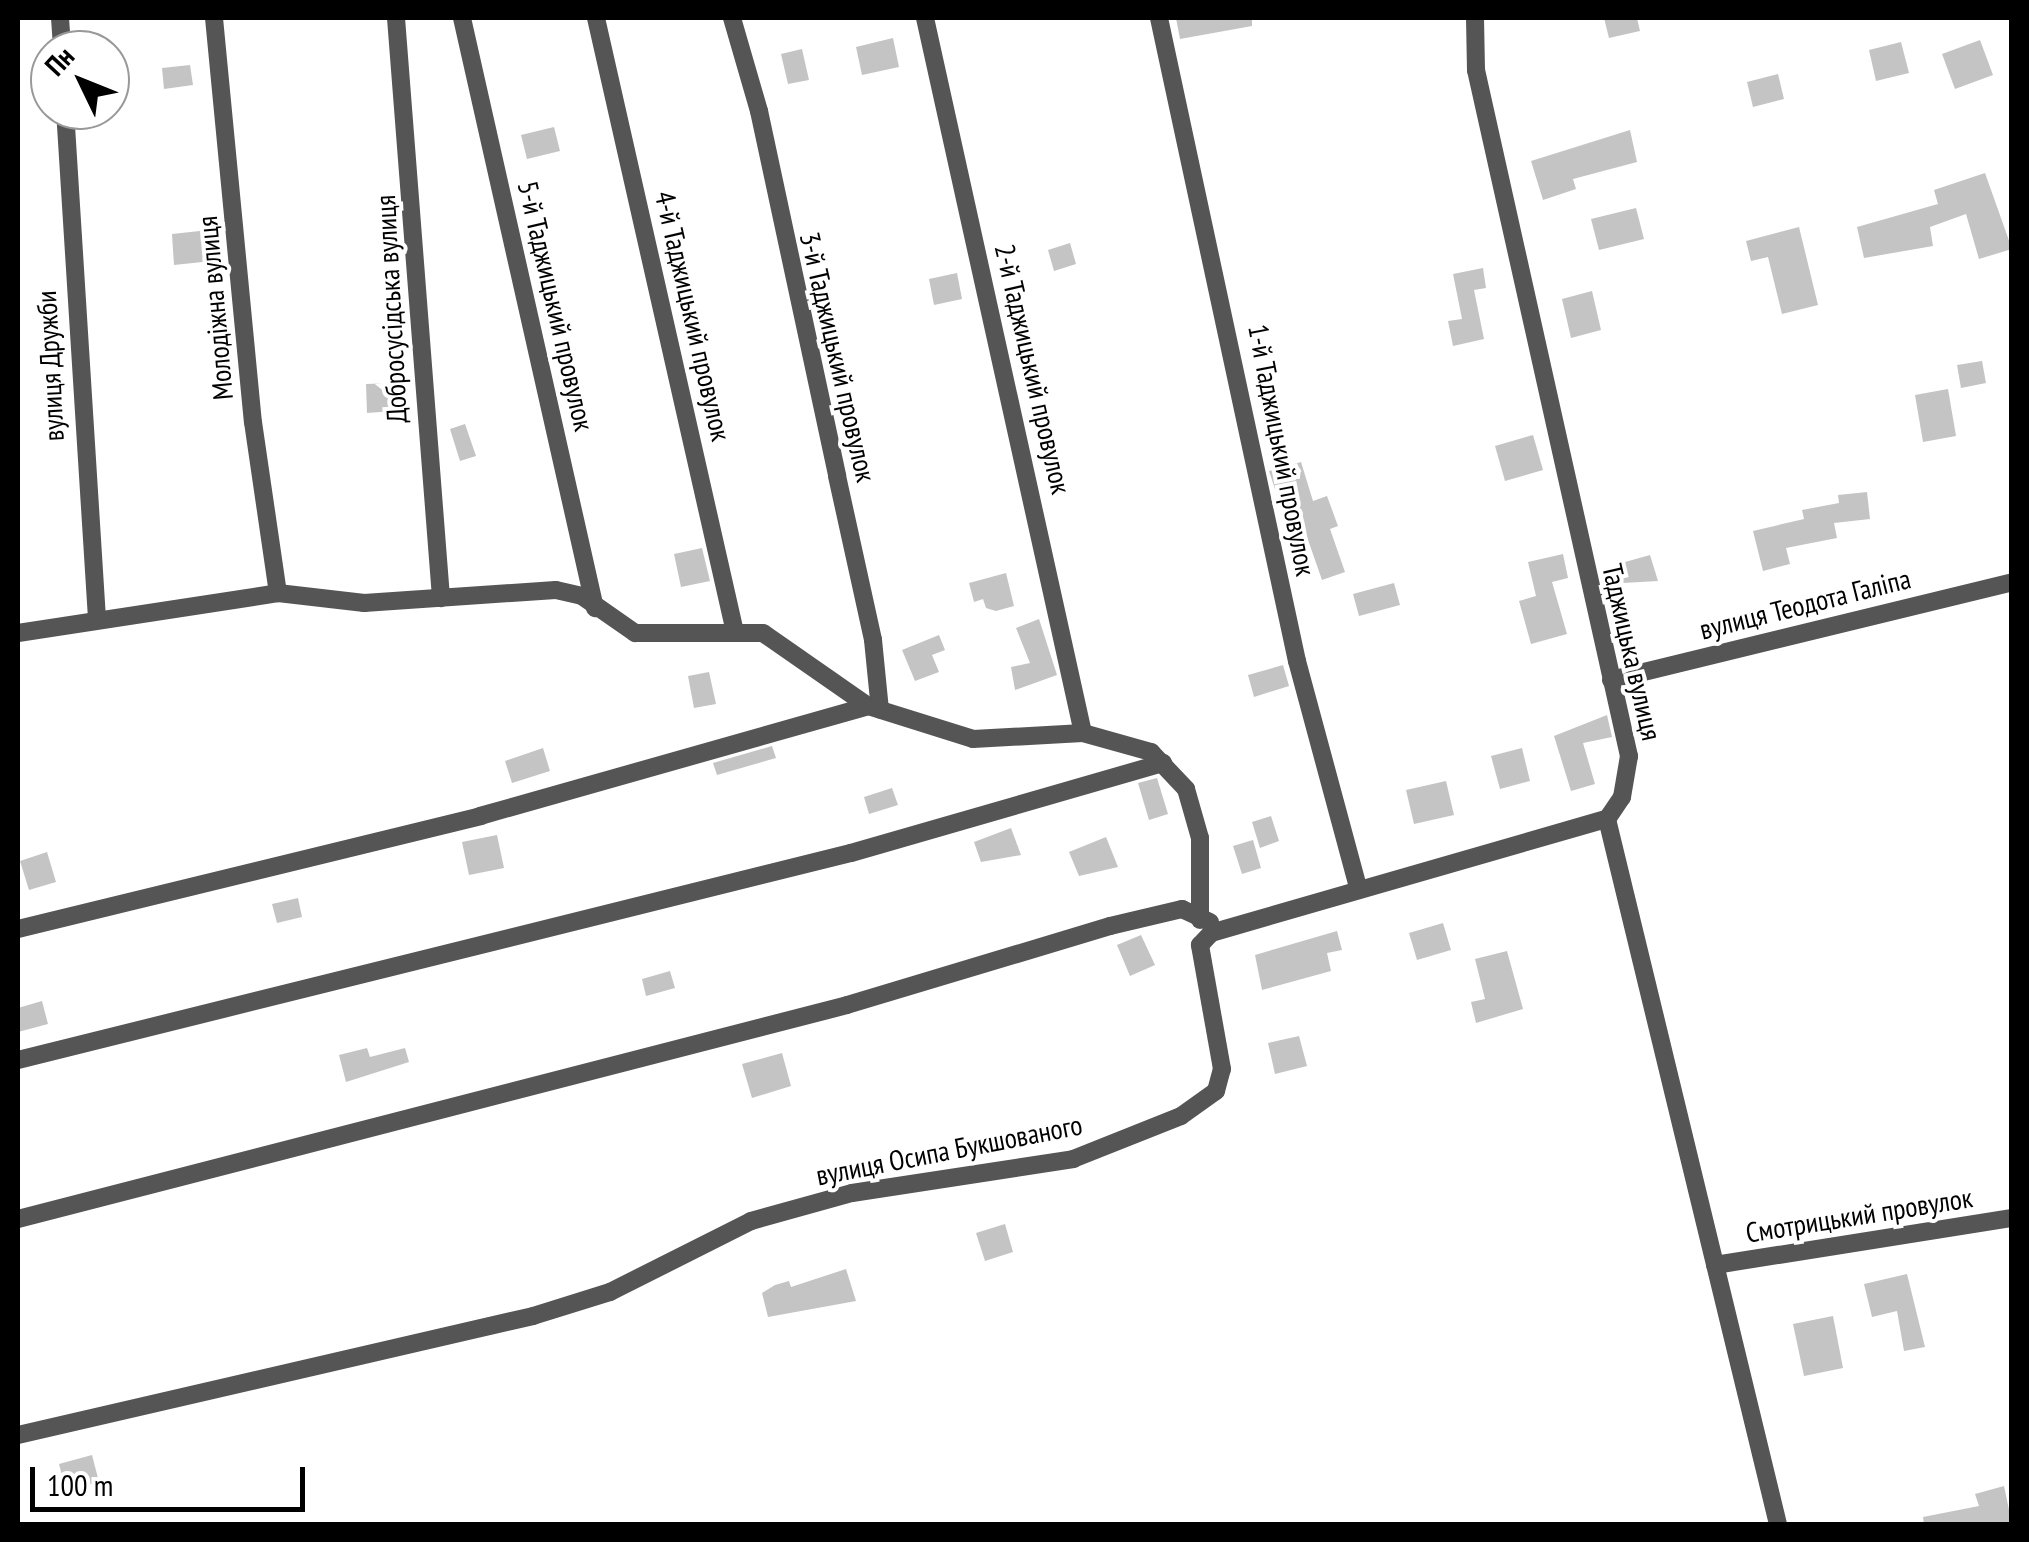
<!DOCTYPE html>
<meta charset="utf-8">
<style>
body{margin:0}
#map{position:relative;width:2029px;height:1542px;overflow:hidden;background:#fff;font-family:"PT Sans Narrow",sans-serif}
div>[style]{position:absolute}
.building>*{inset:0;background:#c4c4c4}
.street>*{height:18px;margin:-9px;padding:0 9px;transform-origin:9px;border-radius:9px;background:#555}
span{translate:-50% -50%;white-space:nowrap;text-align:center;line-height:1.15;-webkit-text-stroke:8px #fff;paint-order:stroke}
.street-label{font-size:28px;color:#000}
.frame{position:absolute;inset:0;border:20px solid #000;pointer-events:none}
.north{position:absolute;left:30px;top:30px;width:100px;height:100px;box-sizing:border-box;background:#fff;border:2px solid #999;border-radius:50%;rotate:313deg;font-size:28px;font-weight:700;line-height:40px;text-align:center;color:#000}
.north::after{content:'';display:block;margin:auto;width:35px;height:45px;background:#000;clip-path:polygon(50% 0,100% 100%,50% 72%,0 100%)}
.scale{position:absolute;left:30px;top:1467px;width:275px;height:45px;box-sizing:border-box;border:5px solid #000;border-top:0;padding-left:12px;font-size:30px;line-height:35px;white-space:nowrap;color:#000;-webkit-text-stroke:8px #fff;paint-order:stroke}
</style>
<div id="map">
<div class="building">
<div style="clip-path:polygon(1176px 18px,1252px 18px,1252px 26px,1180px 39px)"></div>
<div style="clip-path:polygon(1604px 18px,1637px 18px,1640px 31px,1609px 38px)"></div>
<div style="clip-path:polygon(893px 38px,899px 67px,862px 75px,856px 47px)"></div>
<div style="clip-path:polygon(1980px 40px,1993px 75px,1955px 89px,1942px 54px)"></div>
<div style="clip-path:polygon(1901px 42px,1909px 73px,1876px 81px,1869px 50px)"></div>
<div style="clip-path:polygon(802px 49px,809px 80px,788px 84px,781px 54px)"></div>
<div style="clip-path:polygon(190px 65px,193px 85px,164px 89px,162px 68px)"></div>
<div style="clip-path:polygon(1778px 74px,1784px 99px,1753px 107px,1747px 82px)"></div>
<div style="clip-path:polygon(554px 127px,560px 151px,527px 159px,521px 135px)"></div>
<div style="clip-path:polygon(1630px 130px,1637px 162px,1573px 179px,1576px 189px,1543px 200px,1531px 161px)"></div>
<div style="clip-path:polygon(1985px 173px,2012px 249px,1979px 259px,1966px 214px,1930px 227px,1933px 246px,1864px 258px,1857px 227px,1938px 204px,1934px 190px)"></div>
<div style="clip-path:polygon(1636px 208px,1644px 239px,1599px 250px,1591px 219px)"></div>
<div style="clip-path:polygon(1799px 227px,1818px 305px,1782px 314px,1768px 257px,1751px 261px,1746px 241px)"></div>
<div style="clip-path:polygon(209px 230px,212px 261px,174px 265px,172px 234px)"></div>
<div style="clip-path:polygon(1070px 243px,1076px 264px,1054px 271px,1048px 250px)"></div>
<div style="clip-path:polygon(1483px 268px,1486px 288px,1474px 290px,1484px 339px,1453px 346px,1448px 321px,1462px 319px,1453px 274px)"></div>
<div style="clip-path:polygon(957px 273px,962px 299px,934px 305px,929px 279px)"></div>
<div style="clip-path:polygon(1592px 291px,1601px 330px,1571px 338px,1562px 299px)"></div>
<div style="clip-path:polygon(1982px 361px,1986px 383px,1961px 388px,1957px 365px)"></div>
<div style="clip-path:polygon(393px 383px,394px 411px,367px 413px,366px 384px)"></div>
<div style="clip-path:polygon(1948px 389px,1956px 436px,1923px 442px,1915px 395px)"></div>
<div style="clip-path:polygon(465px 424px,476px 456px,460px 461px,450px 429px)"></div>
<div style="clip-path:polygon(1533px 435px,1543px 470px,1505px 481px,1495px 446px)"></div>
<div style="clip-path:polygon(1301px 462px,1313px 501px,1327px 496px,1338px 526px,1330px 529px,1345px 572px,1322px 580px,1307px 537px,1302px 539px,1282px 486px,1275px 489px,1269px 471px)"></div>
<div style="clip-path:polygon(1867px 492px,1870px 519px,1834px 523px,1837px 538px,1786px 548px,1790px 564px,1763px 571px,1753px 531px,1804px 519px,1802px 510px,1839px 503px,1838px 495px)"></div>
<div style="clip-path:polygon(702px 548px,710px 581px,681px 587px,674px 554px)"></div>
<div style="clip-path:polygon(1563px 554px,1568px 578px,1552px 582px,1567px 634px,1531px 644px,1519px 601px,1536px 596px,1528px 562px)"></div>
<div style="clip-path:polygon(1650px 555px,1658px 581px,1623px 583px,1618px 564px)"></div>
<div style="clip-path:polygon(1006px 573px,1014px 606px,996px 611px,986px 608px,983px 599px,974px 602px,969px 583px)"></div>
<div style="clip-path:polygon(1394px 583px,1400px 605px,1359px 616px,1353px 594px)"></div>
<div style="clip-path:polygon(1039px 619px,1057px 675px,1015px 690px,1011px 667px,1030px 663px,1016px 628px)"></div>
<div style="clip-path:polygon(939px 635px,945px 650px,932px 655px,939px 672px,915px 681px,902px 650px)"></div>
<div style="clip-path:polygon(1283px 665px,1289px 686px,1254px 697px,1248px 675px)"></div>
<div style="clip-path:polygon(709px 672px,716px 704px,694px 708px,688px 676px)"></div>
<div style="clip-path:polygon(1607px 715px,1612px 737px,1583px 743px,1595px 784px,1571px 791px,1554px 736px)"></div>
<div style="clip-path:polygon(772px 746px,776px 758px,717px 775px,713px 763px)"></div>
<div style="clip-path:polygon(543px 748px,550px 771px,512px 783px,505px 761px)"></div>
<div style="clip-path:polygon(1522px 748px,1530px 781px,1500px 789px,1491px 756px)"></div>
<div style="clip-path:polygon(1157px 778px,1168px 814px,1149px 820px,1138px 783px)"></div>
<div style="clip-path:polygon(1446px 781px,1454px 815px,1414px 824px,1406px 790px)"></div>
<div style="clip-path:polygon(892px 788px,898px 805px,869px 814px,864px 797px)"></div>
<div style="clip-path:polygon(1271px 816px,1279px 841px,1260px 848px,1252px 822px)"></div>
<div style="clip-path:polygon(1011px 828px,1021px 855px,981px 862px,974px 842px)"></div>
<div style="clip-path:polygon(497px 835px,504px 868px,469px 875px,462px 842px)"></div>
<div style="clip-path:polygon(1106px 837px,1118px 867px,1079px 876px,1069px 852px)"></div>
<div style="clip-path:polygon(1253px 840px,1261px 868px,1242px 874px,1233px 846px)"></div>
<div style="clip-path:polygon(47px 852px,56px 882px,29px 890px,20px 861px)"></div>
<div style="clip-path:polygon(298px 898px,302px 917px,277px 923px,272px 904px)"></div>
<div style="clip-path:polygon(1443px 923px,1451px 950px,1417px 960px,1409px 933px)"></div>
<div style="clip-path:polygon(1337px 931px,1342px 950px,1327px 953px,1331px 971px,1262px 990px,1255px 955px)"></div>
<div style="clip-path:polygon(1141px 935px,1155px 965px,1130px 976px,1117px 945px)"></div>
<div style="clip-path:polygon(1507px 951px,1523px 1009px,1476px 1023px,1471px 1002px,1485px 999px,1475px 959px)"></div>
<div style="clip-path:polygon(670px 971px,675px 988px,646px 996px,642px 979px)"></div>
<div style="clip-path:polygon(42px 1001px,48px 1024px,18px 1032px,18px 1008px)"></div>
<div style="clip-path:polygon(1299px 1036px,1307px 1066px,1275px 1074px,1268px 1043px)"></div>
<div style="clip-path:polygon(367px 1048px,370px 1057px,405px 1048px,409px 1062px,346px 1082px,339px 1055px)"></div>
<div style="clip-path:polygon(782px 1053px,791px 1086px,752px 1098px,742px 1064px)"></div>
<div style="clip-path:polygon(1005px 1224px,1013px 1252px,985px 1261px,976px 1233px)"></div>
<div style="clip-path:polygon(846px 1269px,856px 1301px,768px 1317px,762px 1293px,775px 1285px,789px 1281px,791px 1287px)"></div>
<div style="clip-path:polygon(1907px 1274px,1925px 1347px,1904px 1351px,1897px 1311px,1872px 1317px,1864px 1284px)"></div>
<div style="clip-path:polygon(1833px 1316px,1843px 1368px,1804px 1376px,1793px 1324px)"></div>
<div style="clip-path:polygon(92px 1455px,99px 1482px,66px 1491px,59px 1464px)"></div>
<div style="clip-path:polygon(2004px 1486px,2012px 1524px,1924px 1524px,1923px 1517px,1979px 1506px,1975px 1494px)"></div>
</div>
<div class="street">
<div style="left:60px;top:18px;width:32px;rotate:86deg"></div>
<div style="left:214px;top:18px;width:406px;rotate:84.5deg"></div>
<div style="left:253px;top:422px;width:173px;rotate:81.7deg"></div>
<div style="left:396px;top:18px;width:582px;rotate:85.56deg"></div>
<div style="left:462px;top:18px;width:605px;rotate:77.3deg"></div>
<div style="left:596px;top:18px;width:625px;rotate:77.25deg"></div>
<div style="left:732px;top:18px;width:97px;rotate:73.8deg"></div>
<div style="left:759px;top:111px;width:373px;rotate:77.9deg"></div>
<div style="left:837px;top:476px;width:168px;rotate:77.6deg"></div>
<div style="left:873px;top:640px;width:70px;rotate:84.3deg"></div>
<div style="left:925px;top:18px;width:732px;rotate:77.54deg"></div>
<div style="left:1159px;top:18px;width:658px;rotate:77.89deg"></div>
<div style="left:1297px;top:661px;width:237px;rotate:74.9deg"></div>
<div style="left:1475px;top:18px;width:52px;rotate:88.9deg"></div>
<div style="left:1476px;top:70px;width:703px;rotate:77.43deg"></div>
<div style="left:1629px;top:756px;width:42px;rotate:99.7deg"></div>
<div style="left:1622px;top:797px;width:27px;rotate:124deg"></div>
<div style="left:1607px;top:819px;width:725px;rotate:76.37deg"></div>
<div style="left:65px;top:110px;width:509px;rotate:86.4deg"></div>
<div style="left:18px;top:633px;width:263px;rotate:-8.7deg"></div>
<div style="left:278px;top:593px;width:87px;rotate:6.6deg"></div>
<div style="left:364px;top:603px;width:192px;rotate:-3.9deg"></div>
<div style="left:556px;top:590px;width:27px;rotate:13deg"></div>
<div style="left:582px;top:596px;width:65px;rotate:34.9deg"></div>
<div style="left:635px;top:633px;width:128px"></div>
<div style="left:763px;top:633px;width:128px;rotate:34.8deg"></div>
<div style="left:868px;top:706px;width:110px;rotate:17.4deg"></div>
<div style="left:973px;top:739px;width:110px;rotate:-3.1deg"></div>
<div style="left:1083px;top:733px;width:71px;rotate:15.6deg"></div>
<div style="left:1151px;top:752px;width:51px;rotate:46.6deg"></div>
<div style="left:1186px;top:789px;width:51px;rotate:74.1deg"></div>
<div style="left:1200px;top:838px;width:82px;rotate:90deg"></div>
<div style="left:1611px;top:680px;width:413px;rotate:-13.7deg"></div>
<div style="left:18px;top:929px;width:476px;rotate:-13.7deg"></div>
<div style="left:480px;top:816px;width:403px;rotate:-15.8deg"></div>
<div style="left:18px;top:1060px;width:858px;rotate:-13.96deg"></div>
<div style="left:851px;top:853px;width:325px;rotate:-16.1deg"></div>
<div style="left:18px;top:1219px;width:856px;rotate:-14.47deg"></div>
<div style="left:847px;top:1005px;width:275px;rotate:-16.7deg"></div>
<div style="left:1110px;top:926px;width:74px;rotate:-13.3deg"></div>
<div style="left:1182px;top:909px;width:31px;rotate:25deg"></div>
<div style="left:1715px;top:1265px;width:301px;rotate:-9deg"></div>
<div style="left:18px;top:1435px;width:529px;rotate:-13.01deg"></div>
<div style="left:533px;top:1316px;width:81px;rotate:-17.3deg"></div>
<div style="left:610px;top:1292px;width:158px;rotate:-26.7deg"></div>
<div style="left:751px;top:1221px;width:105px;rotate:-15.5deg"></div>
<div style="left:852px;top:1193px;width:224px;rotate:-8.7deg"></div>
<div style="left:1073px;top:1159px;width:116px;rotate:-21.7deg"></div>
<div style="left:1181px;top:1116px;width:43px;rotate:-35.5deg"></div>
<div style="left:1216px;top:1091px;width:23px;rotate:-75deg"></div>
<div style="left:1222px;top:1069px;width:126px;rotate:-100.1deg"></div>
<div style="left:1200px;top:945px;width:16px;rotate:-47deg"></div>
<div style="left:1211px;top:933px;width:412px;rotate:-16.1deg"></div>
</div>
<div class="street-label">
<span style="left:556px;top:306px;rotate:77deg">5-й Таджицький провулок</span>
<span style="left:215px;top:308px;rotate:-95deg">Молодіжна вулиця</span>
<span style="left:391px;top:309px;rotate:-93deg">Добросусідська вулиця</span>
<span style="left:693px;top:316px;rotate:77deg">4-й Таджицький провулок</span>
<span style="left:838px;top:357px;rotate:77deg">3-й Таджицький провулок</span>
<span style="left:50px;top:366px;rotate:-93deg">вулиця Дружби</span>
<span style="left:1033px;top:369px;rotate:77deg">2-й Таджицький провулок</span>
<span style="left:1282px;top:450px;rotate:79deg">1-й Таджицький провулок</span>
<span style="left:1805px;top:604px;rotate:-14deg">вулиця Теодота Галіпа</span>
<span style="left:1632px;top:652px;rotate:77deg">Таджицька вулиця</span>
<span style="left:949px;top:1150px;rotate:-11deg">вулиця Осипа Букшованого</span>
<span style="left:1859px;top:1215px;rotate:-9deg">Смотрицький провулок</span>
</div>
<div class="frame"></div>
<div class="north">Пн</div>
<div class="scale">100 m</div>
</div>
